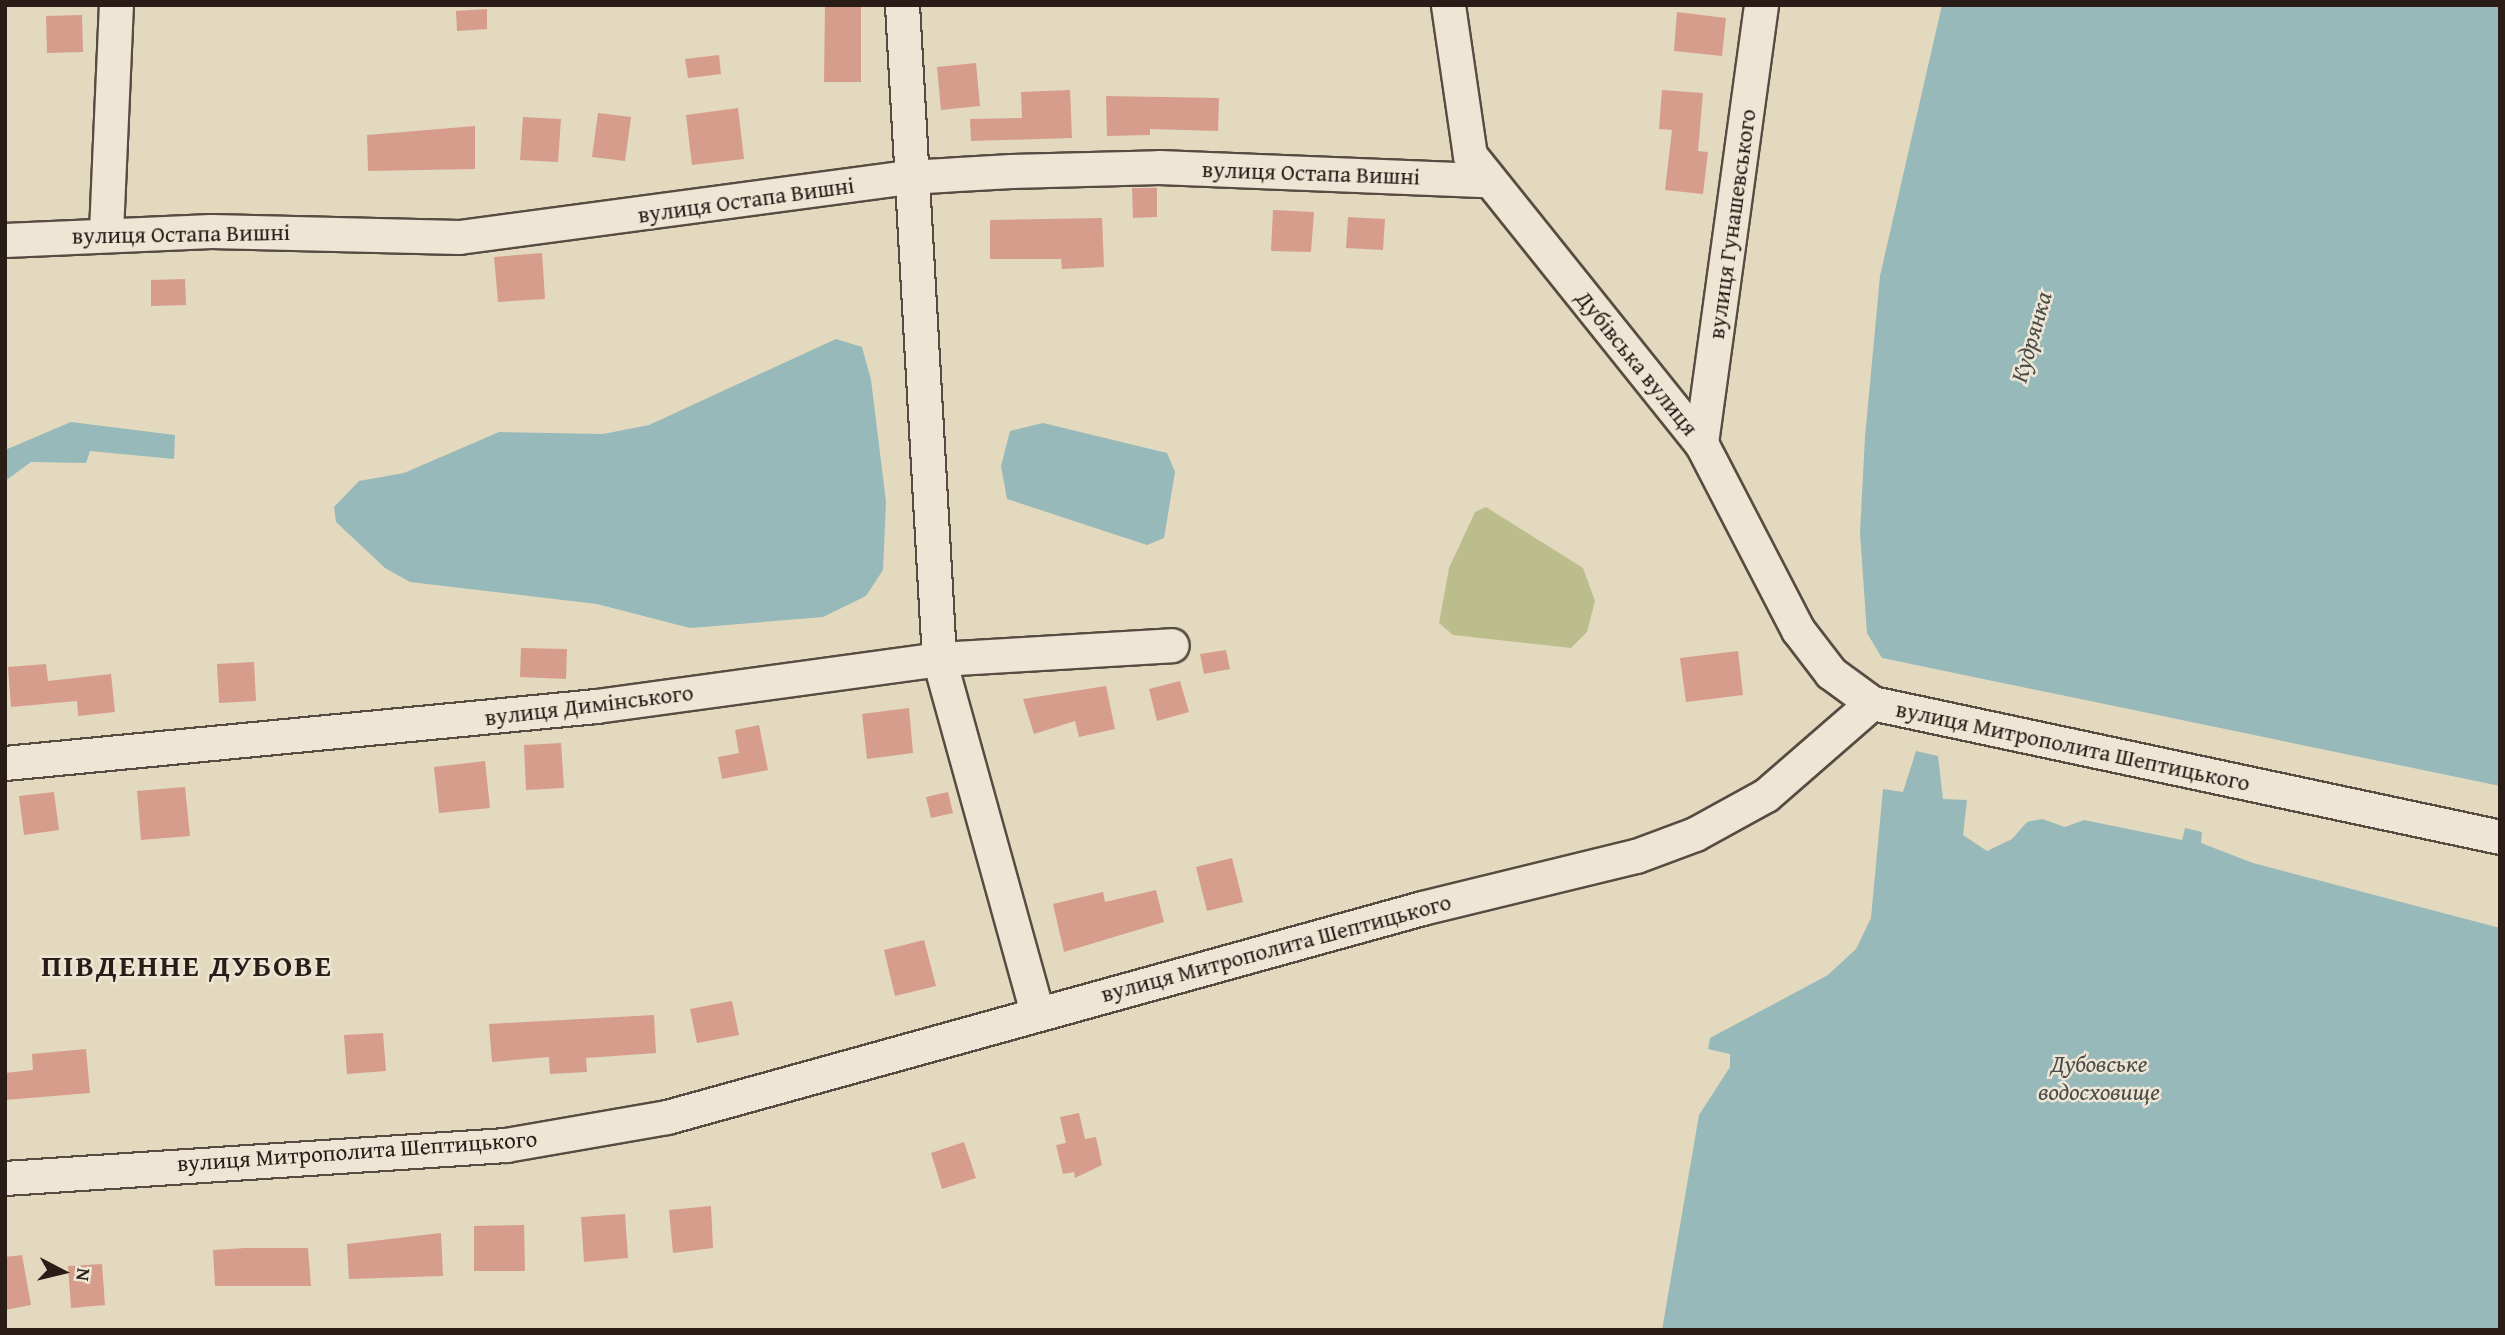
<!DOCTYPE html>
<meta charset="utf-8">
<style>
body{margin:0}
#map{position:relative;width:2505px;height:1335px;overflow:hidden;background:#e3d9be;font-family:"Gentium Book Plus",serif}
div>[style]{position:absolute}
.green>*{inset:0;background:#bbbd8c}
.water>*{inset:0;background:#97b9ba}
.building>*{inset:0;background:#d69d8d}
.roads{filter:drop-shadow(2px 0 #584c42) drop-shadow(-2px 0 #584c42) drop-shadow(0 2px #584c42) drop-shadow(0 -2px #584c42)}
.minor>*{height:33px;margin:-16.5px;padding:0 16.5px;transform-origin:16.5px;border-radius:16.5px;background:#ede6d5}
span{translate:-50% -50%;white-space:nowrap;text-align:center;line-height:1.15;-webkit-text-stroke:5px #ede6d5;paint-order:stroke}
.street-label{font-size:23px;color:#2a1d18}
.water-label{font-size:24px;color:#4b4c49;font-style:italic}
.district-label{font-size:30px;color:#2a1d18;font-weight:700;letter-spacing:2px}
.frame{position:absolute;inset:0;border:7px solid #2a1d18;pointer-events:none}
.north{position:absolute;left:28px;top:1237px;width:70px;height:70px;-webkit-text-stroke:5px #ede6d5;paint-order:stroke;rotate:97deg;font-size:19px;font-weight:700;line-height:28px;text-align:center;color:#2a1d18}
.north::after{content:'';display:block;margin:auto;width:24px;height:32px;background:#2a1d18;clip-path:polygon(50% 0,100% 100%,50% 72%,0 100%)}
</style>
<div id="map">
<div class="green">
<div style="clip-path:polygon(1486px 507px,1583px 568px,1595px 601px,1587px 632px,1571px 648px,1453px 635px,1439px 623px,1449px 568px,1475px 512px)"></div>
</div>
<div class="water">
<div style="clip-path:polygon(1942px 5px,2500px 5px,2500px 786px,1882px 658px,1867px 633px,1860px 533px,1865px 437px,1880px 276px)"></div>
<div style="clip-path:polygon(836px 339px,862px 347px,871px 380px,886px 502px,883px 570px,866px 596px,823px 617px,690px 628px,597px 604px,410px 582px,385px 568px,336px 522px,334px 507px,359px 481px,404px 473px,499px 432px,603px 434px,649px 425px)"></div>
<div style="clip-path:polygon(71px 422px,175px 435px,174px 459px,90px 451px,86px 463px,31px 462px,5px 481px,5px 450px)"></div>
<div style="clip-path:polygon(1043px 423px,1167px 453px,1175px 472px,1164px 538px,1147px 545px,1007px 499px,1001px 466px,1010px 431px)"></div>
<div style="clip-path:polygon(1916px 751px,1938px 756px,1943px 799px,1967px 800px,1963px 835px,1987px 851px,2012px 839px,2027px 822px,2042px 819px,2065px 827px,2084px 820px,2182px 840px,2185px 828px,2202px 832px,2201px 843px,2253px 863px,2500px 928px,2500px 1330px,1662px 1330px,1699px 1115px,1730px 1067px,1730px 1054px,1708px 1049px,1710px 1038px,1828px 975px,1856px 949px,1871px 918px,1883px 789px,1903px 792px)"></div>
</div>
<div class="building">
<div style="clip-path:polygon(825px 5px,861px 5px,861px 82px,824px 82px)"></div>
<div style="clip-path:polygon(487px 9px,487px 29px,457px 31px,456px 11px)"></div>
<div style="clip-path:polygon(1677px 12px,1726px 18px,1722px 56px,1674px 51px)"></div>
<div style="clip-path:polygon(82px 15px,83px 52px,47px 53px,46px 16px)"></div>
<div style="clip-path:polygon(719px 55px,721px 74px,688px 78px,685px 59px)"></div>
<div style="clip-path:polygon(976px 63px,980px 106px,941px 110px,937px 67px)"></div>
<div style="clip-path:polygon(1070px 90px,1072px 138px,971px 141px,970px 119px,1022px 118px,1021px 92px)"></div>
<div style="clip-path:polygon(1662px 90px,1703px 93px,1698px 151px,1708px 152px,1703px 194px,1665px 190px,1672px 130px,1659px 129px)"></div>
<div style="clip-path:polygon(1106px 96px,1219px 98px,1218px 131px,1150px 129px,1150px 135px,1107px 136px)"></div>
<div style="clip-path:polygon(738px 108px,744px 159px,692px 165px,686px 115px)"></div>
<div style="clip-path:polygon(598px 113px,631px 117px,625px 161px,592px 157px)"></div>
<div style="clip-path:polygon(523px 117px,561px 119px,558px 162px,520px 160px)"></div>
<div style="clip-path:polygon(475px 126px,475px 169px,368px 171px,367px 135px)"></div>
<div style="clip-path:polygon(1132px 188px,1157px 188px,1157px 217px,1133px 218px)"></div>
<div style="clip-path:polygon(1273px 210px,1314px 212px,1311px 252px,1271px 251px)"></div>
<div style="clip-path:polygon(1348px 217px,1385px 219px,1383px 250px,1346px 248px)"></div>
<div style="clip-path:polygon(1102px 218px,1104px 267px,1062px 269px,1061px 259px,990px 259px,990px 220px)"></div>
<div style="clip-path:polygon(542px 253px,545px 299px,498px 302px,494px 257px)"></div>
<div style="clip-path:polygon(185px 279px,186px 305px,151px 306px,151px 280px)"></div>
<div style="clip-path:polygon(521px 648px,567px 649px,566px 679px,520px 677px)"></div>
<div style="clip-path:polygon(1226px 650px,1230px 669px,1204px 674px,1200px 654px)"></div>
<div style="clip-path:polygon(1738px 651px,1743px 695px,1686px 702px,1680px 658px)"></div>
<div style="clip-path:polygon(254px 662px,256px 701px,219px 703px,217px 664px)"></div>
<div style="clip-path:polygon(46px 664px,48px 681px,111px 674px,115px 712px,78px 716px,77px 701px,11px 707px,8px 667px)"></div>
<div style="clip-path:polygon(1180px 681px,1189px 712px,1157px 721px,1149px 689px)"></div>
<div style="clip-path:polygon(1106px 686px,1115px 729px,1079px 737px,1075px 721px,1034px 734px,1023px 699px)"></div>
<div style="clip-path:polygon(909px 708px,913px 753px,867px 759px,862px 714px)"></div>
<div style="clip-path:polygon(759px 725px,768px 770px,722px 779px,718px 757px,739px 753px,735px 730px)"></div>
<div style="clip-path:polygon(561px 743px,564px 788px,526px 790px,524px 745px)"></div>
<div style="clip-path:polygon(485px 761px,490px 808px,439px 813px,434px 767px)"></div>
<div style="clip-path:polygon(185px 787px,190px 836px,141px 840px,137px 791px)"></div>
<div style="clip-path:polygon(54px 792px,59px 830px,24px 835px,19px 796px)"></div>
<div style="clip-path:polygon(948px 792px,953px 813px,931px 818px,926px 797px)"></div>
<div style="clip-path:polygon(1232px 858px,1243px 902px,1207px 911px,1196px 867px)"></div>
<div style="clip-path:polygon(1156px 890px,1164px 922px,1064px 952px,1053px 904px,1103px 892px,1105px 902px)"></div>
<div style="clip-path:polygon(924px 940px,936px 986px,895px 996px,884px 950px)"></div>
<div style="clip-path:polygon(732px 1001px,739px 1035px,697px 1043px,690px 1009px)"></div>
<div style="clip-path:polygon(654px 1015px,656px 1053px,586px 1058px,587px 1072px,550px 1074px,549px 1057px,492px 1062px,489px 1024px)"></div>
<div style="clip-path:polygon(383px 1033px,386px 1071px,347px 1074px,344px 1035px)"></div>
<div style="clip-path:polygon(86px 1049px,90px 1093px,5px 1100px,5px 1073px,33px 1070px,32px 1054px)"></div>
<div style="clip-path:polygon(1079px 1113px,1085px 1139px,1096px 1137px,1102px 1165px,1075px 1178px,1074px 1172px,1063px 1174px,1056px 1145px,1066px 1143px,1060px 1117px)"></div>
<div style="clip-path:polygon(964px 1142px,976px 1178px,942px 1189px,931px 1153px)"></div>
<div style="clip-path:polygon(711px 1206px,713px 1248px,673px 1253px,669px 1210px)"></div>
<div style="clip-path:polygon(625px 1214px,628px 1258px,584px 1262px,581px 1217px)"></div>
<div style="clip-path:polygon(524px 1225px,525px 1271px,474px 1271px,474px 1226px)"></div>
<div style="clip-path:polygon(441px 1233px,443px 1276px,349px 1279px,347px 1244px)"></div>
<div style="clip-path:polygon(245px 1248px,308px 1248px,311px 1286px,215px 1286px,213px 1250px)"></div>
<div style="clip-path:polygon(22px 1255px,31px 1305px,5px 1310px,5px 1257px)"></div>
<div style="clip-path:polygon(102px 1264px,105px 1305px,71px 1308px,68px 1266px)"></div>
</div>
<div class="roads">
<div class="minor">
<div style="left:902px;top:5px;width:655px;rotate:86.76deg"></div>
<div style="left:939px;top:659px;width:366px;rotate:74.5deg"></div>
<div style="left:1448px;top:5px;width:152px;rotate:81.7deg"></div>
<div style="left:1470px;top:155px;width:369px;rotate:51.3deg"></div>
<div style="left:1701px;top:443px;width:211px;rotate:62.6deg"></div>
<div style="left:1798px;top:630px;width:54px;rotate:52.5deg"></div>
<div style="left:1831px;top:673px;width:51px;rotate:36.2deg"></div>
<div style="left:1872px;top:703px;width:642px;rotate:12.04deg"></div>
<div style="left:106px;top:232px;width:227px;rotate:-87.5deg"></div>
<div style="left:5px;top:240px;width:206px;rotate:-2.5deg"></div>
<div style="left:211px;top:231px;width:248px;rotate:1.4deg"></div>
<div style="left:459px;top:237px;width:452px;rotate:-7.6deg"></div>
<div style="left:907px;top:177px;width:104px;rotate:-3.3deg"></div>
<div style="left:1011px;top:171px;width:148px;rotate:-1.5deg"></div>
<div style="left:1159px;top:167px;width:328px;rotate:2.3deg"></div>
<div style="left:1701px;top:443px;width:442px;rotate:-82.2deg"></div>
<div style="left:5px;top:763px;width:594px;rotate:-5.51deg"></div>
<div style="left:596px;top:706px;width:346px;rotate:-7.8deg"></div>
<div style="left:939px;top:659px;width:233px;rotate:-3.4deg"></div>
<div style="left:5px;top:1178px;width:502px;rotate:-3.77deg"></div>
<div style="left:506px;top:1145px;width:163px;rotate:-9.9deg"></div>
<div style="left:667px;top:1117px;width:783px;rotate:-15.47deg"></div>
<div style="left:1422px;top:908px;width:220px;rotate:-13.7deg"></div>
<div style="left:1636px;top:856px;width:63px;rotate:-20.4deg"></div>
<div style="left:1695px;top:834px;width:81px;rotate:-28.8deg"></div>
<div style="left:1766px;top:795px;width:140px;rotate:-41deg"></div>
</div>
</div>
<div class="street-label">
<span style="left:1311px;top:173px;rotate:2deg">вулиця Остапа Вишні</span>
<span style="left:746px;top:200px;rotate:-8deg">вулиця Остапа Вишні</span>
<span style="left:1732px;top:224px;rotate:-82deg">вулиця Гунашевського</span>
<span style="left:181px;top:234px;rotate:-1deg">вулиця Остапа Вишні</span>
<span style="left:1637px;top:363px;rotate:51deg">Дубівська вулиця</span>
<span style="left:589px;top:705px;rotate:-7deg">вулиця Димінського</span>
<span style="left:2073px;top:746px;rotate:12deg">вулиця Митрополита Шептицького</span>
<span style="left:1276px;top:948px;rotate:-15deg">вулиця Митрополита Шептицького</span>
<span style="left:357px;top:1151px;rotate:-4deg">вулиця Митрополита Шептицького</span>
</div>
<div class="water-label">
<span style="left:2031px;top:337px;rotate:-74deg">Кудрянка</span>
<span style="left:2099px;top:1078px">Дубовське<br>водосховище</span>
</div>
<div class="district-label">
<span style="left:187px;top:965px">ПІВДЕННЕ ДУБОВЕ</span>
</div>
<div class="frame"></div>
<div class="north">N</div>
</div>
